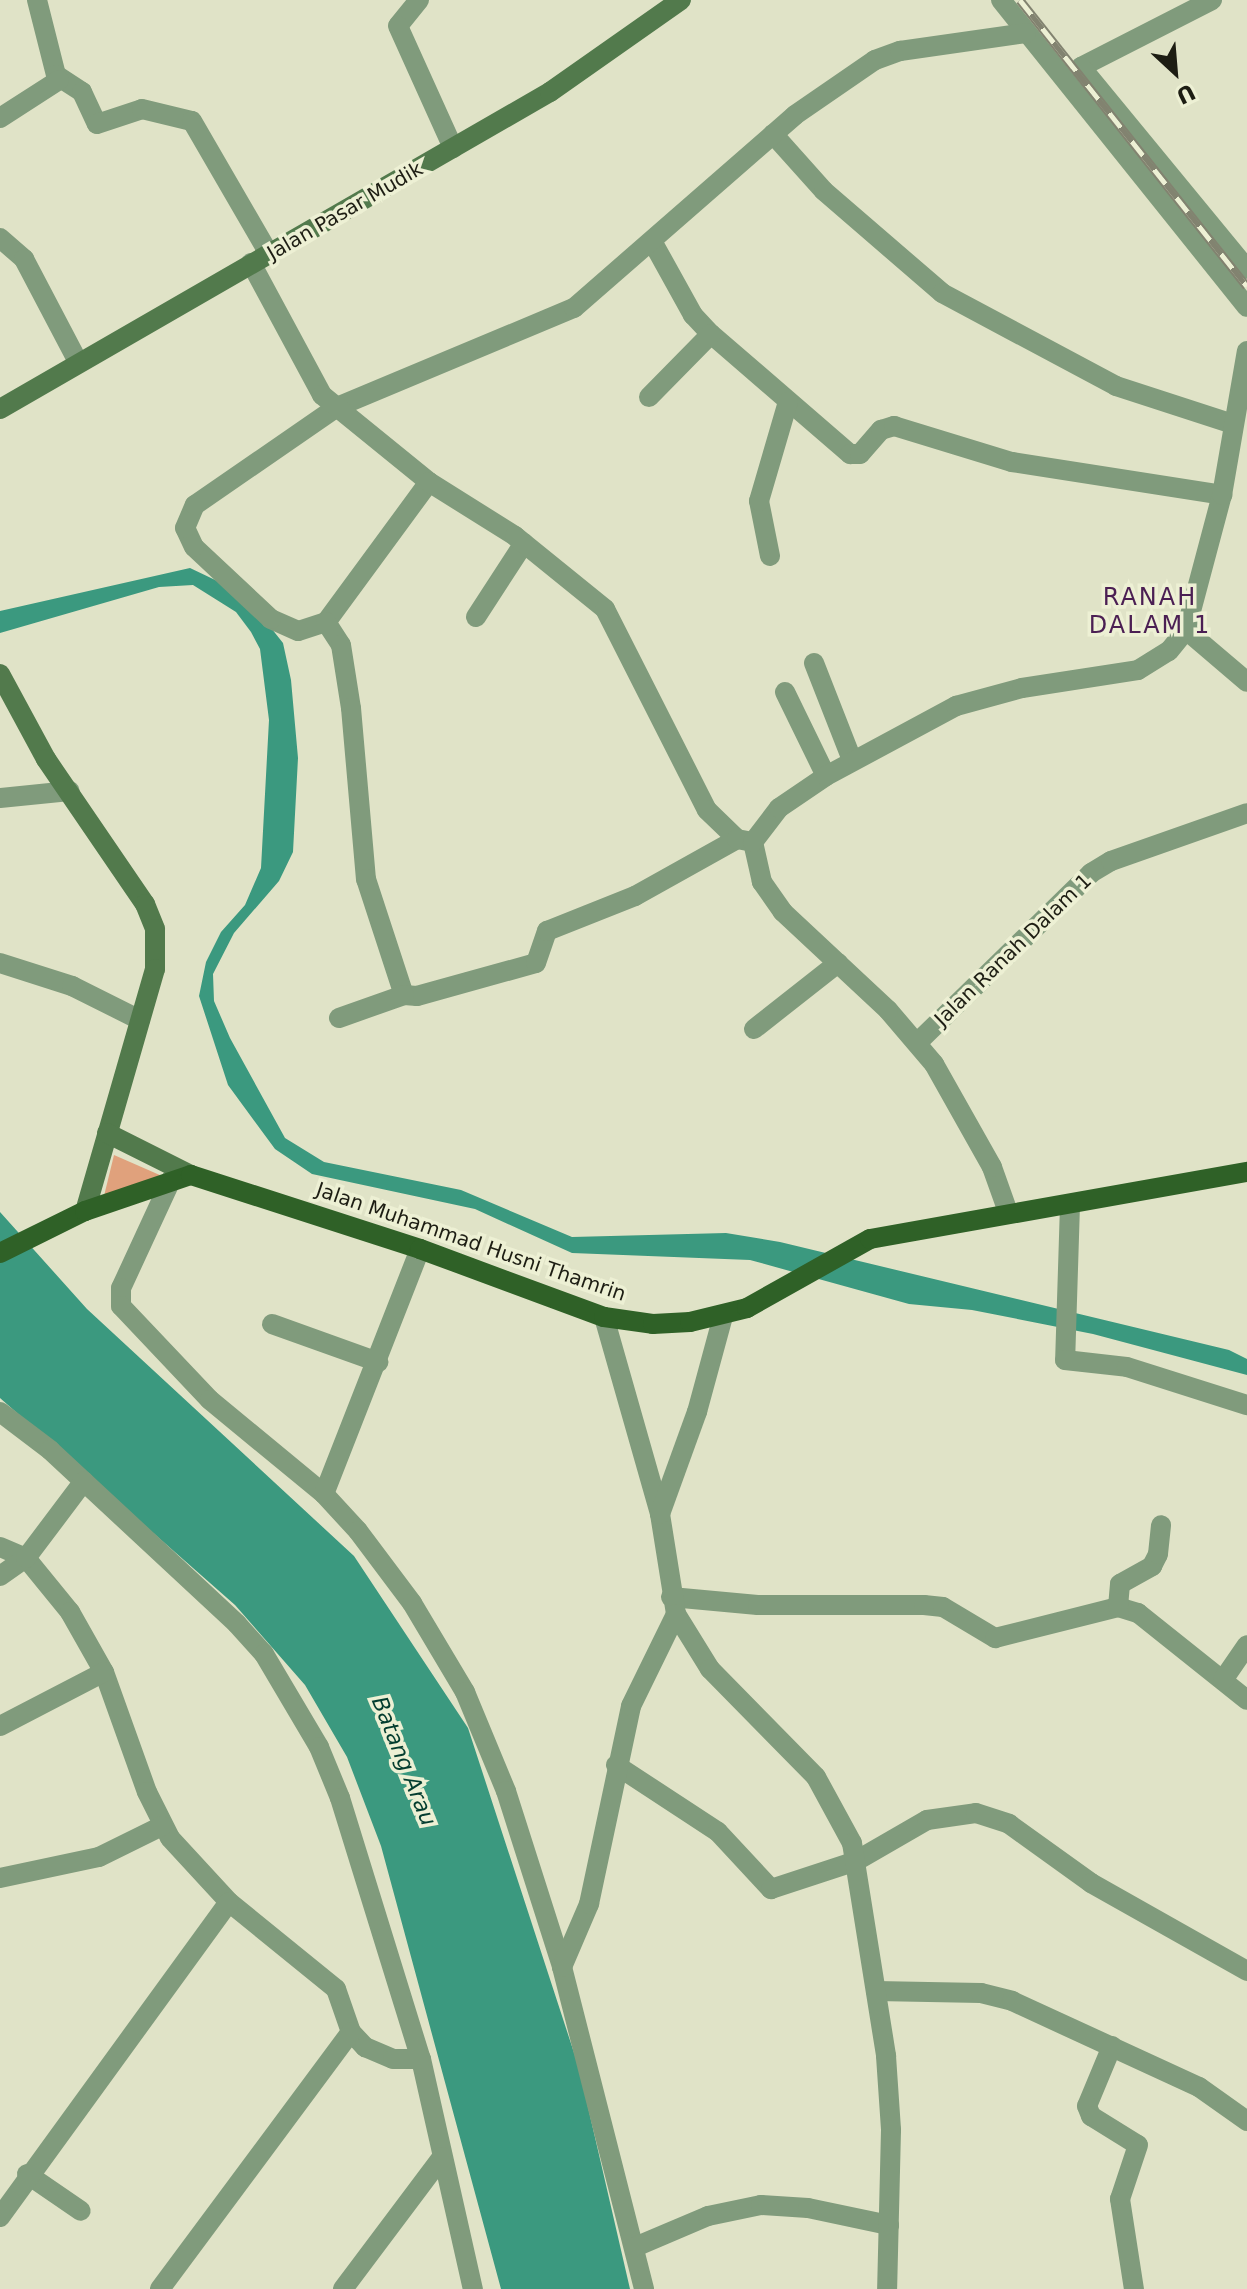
<!DOCTYPE html>
<style>
body{margin:0}
#map{position:relative;width:1247px;height:2289px;overflow:hidden;background:#e0e3c7;font-family:"DejaVu Sans",sans-serif}
div>[style]{position:absolute}
.green>*{inset:0;background:#e0a17c}
.water>*{inset:0;background:#3b997f}
.minor>*{height:20px;margin:-10px;padding:0 10px;transform-origin:10px;border-radius:10px;background:#809b7c}
.tertiary>*{height:20px;margin:-10px;padding:0 10px;transform-origin:10px;border-radius:10px;background:#809b7c}
.secondary>*{height:20px;margin:-10px;padding:0 10px;transform-origin:10px;border-radius:10px;background:#527a4c}
.primary>*{height:20px;margin:-10px;padding:0 10px;transform-origin:10px;border-radius:10px;background:#2f6127}
.rail>*{height:9px;margin-top:-4.5px;transform-origin:0;background:repeating-linear-gradient(90deg,#edf0d4 0 18px,#828370 0 36px);box-sizing:border-box;border-block:2px solid #828370}
span{translate:-50% -50%;white-space:nowrap;text-align:center;line-height:1.15;-webkit-text-stroke:7px #edf0d4;paint-order:stroke}
.street-label{font-size:20px;color:#1d1d13}
.water-label{font-size:22px;color:#033d2f;font-style:italic}
.quarter-label{font-size:24px;color:#4b1f53;letter-spacing:2px}
.north{position:absolute;left:1135px;top:32px;width:80px;height:80px;-webkit-text-stroke:6px #edf0d4;paint-order:stroke;rotate:154deg;font-size:22px;font-weight:700;line-height:32px;text-align:center;color:#1d1d13}
.north::after{content:'';display:block;margin:auto;width:28px;height:36px;background:#1d1d13;clip-path:polygon(50% 0,100% 100%,50% 72%,0 100%)}
</style>
<div id="map">
<div class="green">
<div style="clip-path:polygon(114px 1155px,162px 1176px,104px 1196px)"></div>
</div>
<div class="water">
<div style="clip-path:polygon(190px 568px,232px 588px,260px 614px,283px 643px,291px 680px,298px 758px,293px 852px,279px 881px,234px 933px,213px 974px,214px 1001px,230px 1038px,285px 1138px,324px 1162px,461px 1190px,572px 1237px,726px 1233px,780px 1242px,1229px 1350px,1247px 1359px,1247px 1375px,1093px 1334px,972px 1310px,909px 1304px,750px 1260px,572px 1253px,475px 1209px,312px 1174px,275px 1149px,228px 1085px,199px 996px,206px 962px,221px 932px,245px 905px,261px 868px,269px 720px,260px 649px,251px 632px,236px 612px,193px 585px,159px 587px,0 633px,0 611px)"></div>
<div style="clip-path:polygon(0 1212px,87px 1309px,354px 1556px,468px 1728px,579px 2068px,630px 2289px,501px 2289px,381px 1846px,347px 1757px,305px 1685px,235px 1605px,0 1398px)"></div>
</div>
<div class="minor">
<div style="left:37px;top:0;width:77px;rotate:75.8deg"></div>
<div style="left:56px;top:75px;width:31px;rotate:33deg"></div>
<div style="left:82px;top:92px;width:35px;rotate:65deg"></div>
<div style="left:97px;top:124px;width:47px;rotate:-18.4deg"></div>
<div style="left:142px;top:109px;width:51px;rotate:13.5deg"></div>
<div style="left:192px;top:121px;width:154px;rotate:59.9deg"></div>
<div style="left:419px;top:0;width:33px;rotate:129deg"></div>
<div style="left:398px;top:26px;width:134px;rotate:65.7deg"></div>
<div style="left:1001px;top:0;width:393px;rotate:51.3deg"></div>
<div style="left:1212px;top:0;width:147px;rotate:152.9deg"></div>
<div style="left:1081px;top:67px;width:261px;rotate:50.6deg"></div>
<div style="left:0;top:118px;width:70px;rotate:-32.8deg"></div>
<div style="left:773px;top:134px;width:76px;rotate:48.2deg"></div>
<div style="left:824px;top:191px;width:156px;rotate:40.8deg"></div>
<div style="left:942px;top:293px;width:197px;rotate:28.1deg"></div>
<div style="left:1116px;top:386px;width:123px;rotate:18deg"></div>
<div style="left:0;top:238px;width:32px;rotate:41deg"></div>
<div style="left:24px;top:259px;width:114px;rotate:62.3deg"></div>
<div style="left:652px;top:241px;width:85px;rotate:61deg"></div>
<div style="left:693px;top:315px;width:26px;rotate:47deg"></div>
<div style="left:711px;top:334px;width:184px;rotate:40.8deg"></div>
<div style="left:850px;top:454px;width:10px"></div>
<div style="left:860px;top:454px;width:32px;rotate:-49deg"></div>
<div style="left:881px;top:430px;width:14px;rotate:-17deg"></div>
<div style="left:894px;top:426px;width:123px;rotate:17deg"></div>
<div style="left:1012px;top:462px;width:213px;rotate:8.9deg"></div>
<div style="left:649px;top:397px;width:88px;rotate:-45.5deg"></div>
<div style="left:429px;top:482px;width:174px;rotate:126.3deg"></div>
<div style="left:326px;top:622px;width:29px;rotate:162deg"></div>
<div style="left:298px;top:631px;width:30px;rotate:-156deg"></div>
<div style="left:271px;top:619px;width:105px;rotate:-136.9deg"></div>
<div style="left:194px;top:547px;width:21px;rotate:-115deg"></div>
<div style="left:185px;top:528px;width:25px;rotate:-67deg"></div>
<div style="left:195px;top:505px;width:173px;rotate:-34.6deg"></div>
<div style="left:337px;top:407px;width:257px;rotate:-22.7deg"></div>
<div style="left:574px;top:308px;width:293px;rotate:-41.1deg"></div>
<div style="left:795px;top:115px;width:97px;rotate:-34.5deg"></div>
<div style="left:875px;top:60px;width:27px;rotate:-20deg"></div>
<div style="left:900px;top:51px;width:127px;rotate:-8.1deg"></div>
<div style="left:770px;top:556px;width:56px;rotate:-101.3deg"></div>
<div style="left:759px;top:501px;width:103px;rotate:-73.7deg"></div>
<div style="left:476px;top:617px;width:88px;rotate:-57deg"></div>
<div style="left:326px;top:622px;width:27px;rotate:57deg"></div>
<div style="left:341px;top:645px;width:64px;rotate:81deg"></div>
<div style="left:351px;top:708px;width:172px;rotate:85deg"></div>
<div style="left:366px;top:879px;width:122px;rotate:71.9deg"></div>
<div style="left:404px;top:995px;width:13px;rotate:4deg"></div>
<div style="left:417px;top:996px;width:123px;rotate:-15.5deg"></div>
<div style="left:536px;top:963px;width:34px;rotate:-71deg"></div>
<div style="left:547px;top:931px;width:95px;rotate:-21.7deg"></div>
<div style="left:635px;top:896px;width:117px;rotate:-29.2deg"></div>
<div style="left:1186px;top:630px;width:80px;rotate:40.4deg"></div>
<div style="left:814px;top:663px;width:104px;rotate:68.6deg"></div>
<div style="left:785px;top:692px;width:93px;rotate:64deg"></div>
<div style="left:0;top:798px;width:70px;rotate:-5.7deg"></div>
<div style="left:0;top:963px;width:76px;rotate:17.7deg"></div>
<div style="left:72px;top:986px;width:76px;rotate:26.6deg"></div>
<div style="left:339px;top:1018px;width:69px;rotate:-19.5deg"></div>
<div style="left:754px;top:1029px;width:107px;rotate:-38.2deg"></div>
<div style="left:918px;top:1042px;width:242px;rotate:-44.3deg"></div>
<div style="left:1091px;top:873px;width:23px;rotate:-31deg"></div>
<div style="left:1111px;top:861px;width:144px;rotate:-19.4deg"></div>
<div style="left:171px;top:1180px;width:119px;rotate:114.8deg"></div>
<div style="left:121px;top:1288px;width:18px;rotate:90deg"></div>
<div style="left:121px;top:1306px;width:129px;rotate:46.6deg"></div>
<div style="left:210px;top:1400px;width:148px;rotate:39.5deg"></div>
<div style="left:324px;top:1494px;width:50px;rotate:47.4deg"></div>
<div style="left:358px;top:1531px;width:90px;rotate:53.1deg"></div>
<div style="left:412px;top:1603px;width:104px;rotate:59.2deg"></div>
<div style="left:465px;top:1692px;width:107px;rotate:67.5deg"></div>
<div style="left:506px;top:1791px;width:185px;rotate:72.3deg"></div>
<div style="left:562px;top:1967px;width:332px;rotate:75.7deg"></div>
<div style="left:1070px;top:1205px;width:155px;rotate:91.8deg"></div>
<div style="left:1065px;top:1360px;width:62px;rotate:6.4deg"></div>
<div style="left:1127px;top:1367px;width:126px;rotate:17.6deg"></div>
<div style="left:272px;top:1324px;width:113px;rotate:19.7deg"></div>
<div style="left:0;top:1412px;width:63px;rotate:37.2deg"></div>
<div style="left:50px;top:1450px;width:255px;rotate:42.9deg"></div>
<div style="left:237px;top:1624px;width:40px;rotate:48deg"></div>
<div style="left:264px;top:1654px;width:108px;rotate:59.4deg"></div>
<div style="left:319px;top:1747px;width:55px;rotate:67.6deg"></div>
<div style="left:340px;top:1798px;width:273px;rotate:72.8deg"></div>
<div style="left:421px;top:2059px;width:236px;rotate:77.3deg"></div>
<div style="left:324px;top:1494px;width:263px;rotate:-68.6deg"></div>
<div style="left:0;top:1547px;width:28px;rotate:23deg"></div>
<div style="left:26px;top:1558px;width:70px;rotate:50.8deg"></div>
<div style="left:70px;top:1612px;width:69px;rotate:60.5deg"></div>
<div style="left:104px;top:1672px;width:127px;rotate:70.3deg"></div>
<div style="left:147px;top:1792px;width:51px;rotate:63.4deg"></div>
<div style="left:170px;top:1838px;width:87px;rotate:47.3deg"></div>
<div style="left:229px;top:1902px;width:138px;rotate:39.1deg"></div>
<div style="left:336px;top:1989px;width:46px;rotate:70.8deg"></div>
<div style="left:351px;top:2032px;width:21px;rotate:47deg"></div>
<div style="left:365px;top:2047px;width:30px;rotate:23deg"></div>
<div style="left:393px;top:2059px;width:28px"></div>
<div style="left:0;top:1576px;width:32px;rotate:-35deg"></div>
<div style="left:26px;top:1558px;width:96px;rotate:-53deg"></div>
<div style="left:671px;top:1597px;width:87px;rotate:5.3deg"></div>
<div style="left:758px;top:1605px;width:166px"></div>
<div style="left:924px;top:1605px;width:19px;rotate:6deg"></div>
<div style="left:943px;top:1607px;width:61px;rotate:30.8deg"></div>
<div style="left:995px;top:1638px;width:127px;rotate:-14.1deg"></div>
<div style="left:1118px;top:1607px;width:21px;rotate:17deg"></div>
<div style="left:1138px;top:1613px;width:139px;rotate:38.6deg"></div>
<div style="left:1118px;top:1607px;width:23px;rotate:-85deg"></div>
<div style="left:1120px;top:1584px;width:37px;rotate:-29deg"></div>
<div style="left:1152px;top:1566px;width:13px;rotate:-63deg"></div>
<div style="left:1158px;top:1554px;width:29px;rotate:-84deg"></div>
<div style="left:1223px;top:1680px;width:42px;rotate:-55.6deg"></div>
<div style="left:0;top:1726px;width:117px;rotate:-27.4deg"></div>
<div style="left:616px;top:1765px;width:122px;rotate:33.3deg"></div>
<div style="left:718px;top:1832px;width:78px;rotate:47.1deg"></div>
<div style="left:771px;top:1889px;width:89px;rotate:-18.2deg"></div>
<div style="left:856px;top:1861px;width:82px;rotate:-30deg"></div>
<div style="left:927px;top:1820px;width:49px;rotate:-8.1deg"></div>
<div style="left:976px;top:1813px;width:35px;rotate:18deg"></div>
<div style="left:1009px;top:1824px;width:101px;rotate:35.7deg"></div>
<div style="left:1091px;top:1883px;width:179px;rotate:29.4deg"></div>
<div style="left:0;top:1878px;width:101px;rotate:-12deg"></div>
<div style="left:99px;top:1857px;width:70px;rotate:-26.2deg"></div>
<div style="left:562px;top:1967px;width:69px;rotate:-66.8deg"></div>
<div style="left:589px;top:1904px;width:202px;rotate:-78deg"></div>
<div style="left:631px;top:1706px;width:102px;rotate:-63.9deg"></div>
<div style="left:876px;top:1991px;width:105px;rotate:1.1deg"></div>
<div style="left:981px;top:1993px;width:32px;rotate:14deg"></div>
<div style="left:1012px;top:2001px;width:206px;rotate:24.7deg"></div>
<div style="left:1199px;top:2087px;width:59px;rotate:35.3deg"></div>
<div style="left:1112px;top:2046px;width:65px;rotate:112.6deg"></div>
<div style="left:1087px;top:2106px;width:11px;rotate:68deg"></div>
<div style="left:1091px;top:2116px;width:55px;rotate:31.7deg"></div>
<div style="left:1138px;top:2145px;width:57px;rotate:108.4deg"></div>
<div style="left:1120px;top:2199px;width:91px;rotate:81.2deg"></div>
<div style="left:27px;top:2174px;width:65px;rotate:34.4deg"></div>
<div style="left:0;top:2217px;width:389px;rotate:-54deg"></div>
<div style="left:635px;top:2247px;width:79px;rotate:-23deg"></div>
<div style="left:708px;top:2216px;width:54px;rotate:-11.7deg"></div>
<div style="left:761px;top:2205px;width:47px;rotate:3.7deg"></div>
<div style="left:808px;top:2208px;width:83px;rotate:11.9deg"></div>
<div style="left:160px;top:2289px;width:320px;rotate:-53.4deg"></div>
<div style="left:343px;top:2289px;width:165px;rotate:-53.1deg"></div>
</div>
<div class="tertiary">
<div style="left:251px;top:263px;width:150px;rotate:61.7deg"></div>
<div style="left:322px;top:395px;width:138px;rotate:39.1deg"></div>
<div style="left:429px;top:482px;width:102px;rotate:32.1deg"></div>
<div style="left:515px;top:536px;width:116px;rotate:39deg"></div>
<div style="left:605px;top:609px;width:225px;rotate:63.1deg"></div>
<div style="left:707px;top:810px;width:42px;rotate:44deg"></div>
<div style="left:737px;top:839px;width:16px;rotate:11deg"></div>
<div style="left:1008px;top:1212px;width:48px;rotate:-109.6deg"></div>
<div style="left:992px;top:1167px;width:118px;rotate:-119.4deg"></div>
<div style="left:934px;top:1064px;width:71px;rotate:-130.4deg"></div>
<div style="left:888px;top:1010px;width:144px;rotate:-137deg"></div>
<div style="left:783px;top:912px;width:37px;rotate:-125deg"></div>
<div style="left:762px;top:882px;width:41px;rotate:-102.7deg"></div>
<div style="left:753px;top:842px;width:43px;rotate:-52.6deg"></div>
<div style="left:779px;top:808px;width:57px;rotate:-34.2deg"></div>
<div style="left:826px;top:776px;width:148px;rotate:-28.3deg"></div>
<div style="left:956px;top:706px;width:68px;rotate:-15.3deg"></div>
<div style="left:1022px;top:688px;width:117px;rotate:-8.8deg"></div>
<div style="left:1138px;top:670px;width:36px;rotate:-32deg"></div>
<div style="left:1169px;top:651px;width:27px;rotate:-51deg"></div>
<div style="left:1186px;top:630px;width:140px;rotate:-75.1deg"></div>
<div style="left:1222px;top:495px;width:146px;rotate:-80.2deg"></div>
<div style="left:604px;top:1317px;width:205px;rotate:74.1deg"></div>
<div style="left:660px;top:1514px;width:101px;rotate:80.9deg"></div>
<div style="left:676px;top:1614px;width:65px;rotate:58.3deg"></div>
<div style="left:710px;top:1669px;width:151px;rotate:45.5deg"></div>
<div style="left:816px;top:1777px;width:75px;rotate:61.4deg"></div>
<div style="left:852px;top:1843px;width:216px;rotate:80.9deg"></div>
<div style="left:886px;top:2056px;width:74px;rotate:86.1deg"></div>
<div style="left:891px;top:2130px;width:159px;rotate:91.4deg"></div>
<div style="left:660px;top:1514px;width:109px;rotate:-70.1deg"></div>
<div style="left:697px;top:1412px;width:99px;rotate:-74.8deg"></div>
</div>
<div class="secondary">
<div style="left:0;top:409px;width:635px;rotate:-29.96deg"></div>
<div style="left:550px;top:92px;width:160px;rotate:-35.1deg"></div>
<div style="left:0;top:674px;width:97px;rotate:61.6deg"></div>
<div style="left:46px;top:759px;width:176px;rotate:55.7deg"></div>
<div style="left:145px;top:904px;width:27px;rotate:68deg"></div>
<div style="left:155px;top:929px;width:40px;rotate:90deg"></div>
<div style="left:155px;top:969px;width:252px;rotate:106.1deg"></div>
<div style="left:107px;top:1133px;width:94px;rotate:26.6deg"></div>
</div>
<div class="primary">
<div style="left:0;top:1253px;width:95px;rotate:-26.3deg"></div>
<div style="left:85px;top:1211px;width:112px;rotate:-18.8deg"></div>
<div style="left:191px;top:1175px;width:241px;rotate:17.9deg"></div>
<div style="left:420px;top:1249px;width:196px;rotate:20.3deg"></div>
<div style="left:604px;top:1317px;width:49px;rotate:8.1deg"></div>
<div style="left:653px;top:1324px;width:37px;rotate:-3deg"></div>
<div style="left:690px;top:1322px;width:59px;rotate:-13.8deg"></div>
<div style="left:747px;top:1308px;width:141px;rotate:-29.3deg"></div>
<div style="left:870px;top:1239px;width:383px;rotate:-10.1deg"></div>
</div>
<div class="rail">
<div style="left:1020px;top:0;width:365px;rotate:51.6deg"></div>
</div>
<div class="street-label">
<span style="left:345px;top:211px;rotate:-30deg">Jalan Pasar Mudik</span>
<span style="left:1013px;top:950px;rotate:-44deg">Jalan Ranah Dalam 1</span>
<span style="left:471px;top:1242px;rotate:19deg">Jalan Muhammad Husni Thamrin</span>
</div>
<div class="water-label">
<span style="left:404px;top:1761px;rotate:68deg">Batang Arau</span>
</div>
<div class="quarter-label">
<span style="left:1150px;top:612px">RANAH<br>DALAM 1</span>
</div>
<div class="north">U</div>
</div>
